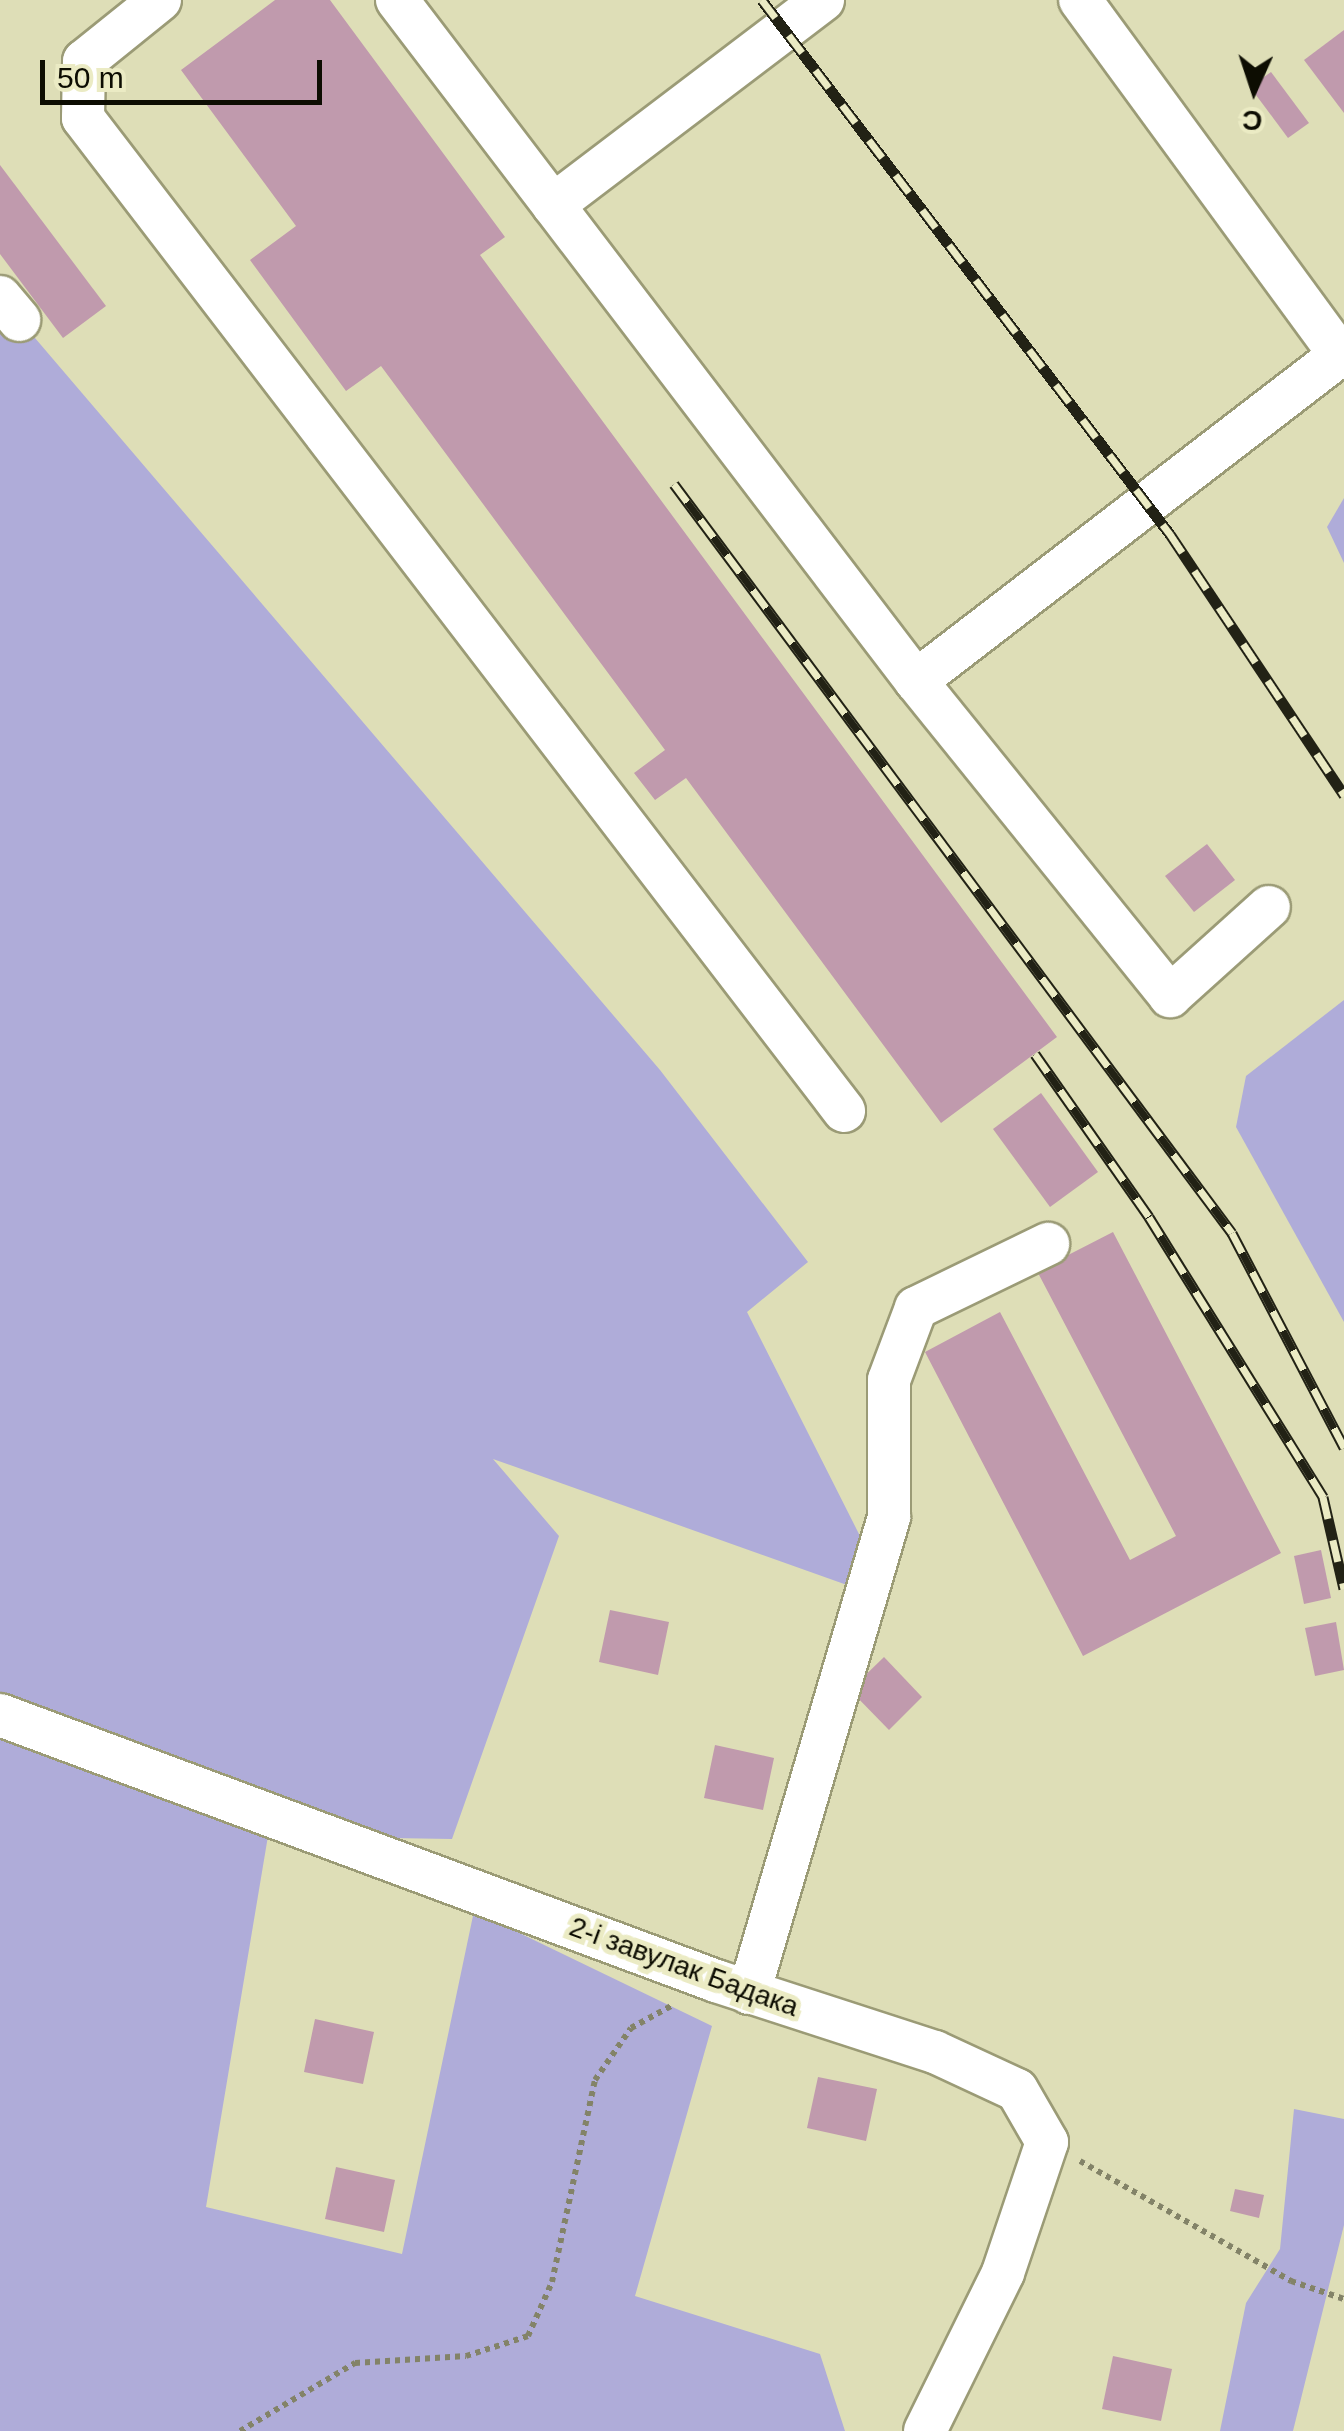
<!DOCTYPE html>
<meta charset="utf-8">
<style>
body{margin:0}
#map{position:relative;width:1344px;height:2431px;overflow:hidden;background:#dedeb7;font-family:Arial,sans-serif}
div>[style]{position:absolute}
.green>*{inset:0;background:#afacd9}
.building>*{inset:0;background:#c09aad}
.path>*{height:6px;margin-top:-3px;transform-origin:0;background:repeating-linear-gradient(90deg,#838368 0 5px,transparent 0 10px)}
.roads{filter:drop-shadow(2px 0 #9b9b76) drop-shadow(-2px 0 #9b9b76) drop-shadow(0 2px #9b9b76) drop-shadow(0 -2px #9b9b76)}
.minor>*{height:42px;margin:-21px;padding:0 21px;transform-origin:21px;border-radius:21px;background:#fff}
.rail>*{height:11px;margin-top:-5.5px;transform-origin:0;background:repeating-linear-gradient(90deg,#ebebc4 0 22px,#222215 0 44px);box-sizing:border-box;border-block:2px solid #222215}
span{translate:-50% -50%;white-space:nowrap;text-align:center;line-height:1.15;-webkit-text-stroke:10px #ebebc4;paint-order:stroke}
.street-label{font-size:28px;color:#0d0d02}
.north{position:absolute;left:1204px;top:40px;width:100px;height:100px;-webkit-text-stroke:8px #ebebc4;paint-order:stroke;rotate:183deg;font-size:28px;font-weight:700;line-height:40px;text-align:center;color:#0d0d02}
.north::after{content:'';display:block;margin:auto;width:35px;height:45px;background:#0d0d02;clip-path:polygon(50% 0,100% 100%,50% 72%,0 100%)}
.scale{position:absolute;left:40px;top:60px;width:282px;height:45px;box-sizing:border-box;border:5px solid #0d0d02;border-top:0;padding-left:12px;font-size:30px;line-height:35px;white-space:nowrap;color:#0d0d02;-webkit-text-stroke:8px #ebebc4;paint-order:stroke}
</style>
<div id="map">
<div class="green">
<div style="clip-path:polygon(0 297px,660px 1070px,808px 1262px,747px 1312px,860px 1536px,847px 1585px,493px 1459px,559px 1536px,452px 1839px,268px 1836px,206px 2207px,402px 2254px,474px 1911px,712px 2026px,635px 2296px,820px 2354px,845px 2431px,0 2431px)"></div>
<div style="clip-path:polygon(1344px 498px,1344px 563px,1327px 527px)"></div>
<div style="clip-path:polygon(1344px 1000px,1344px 1322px,1236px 1127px,1246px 1076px)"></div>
<div style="clip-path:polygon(1294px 2109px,1344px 2119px,1344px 2225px,1293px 2431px,1220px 2431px,1246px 2303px,1280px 2249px)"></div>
</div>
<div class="building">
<div style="clip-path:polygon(275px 0,330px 0,505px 237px,480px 255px,1057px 1037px,941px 1123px,686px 778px,655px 800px,634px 773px,665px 750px,381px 366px,346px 391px,250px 260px,296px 226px,181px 70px)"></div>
<div style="clip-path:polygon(1344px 30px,1344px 113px,1304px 60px)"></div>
<div style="clip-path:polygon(1271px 72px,1309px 123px,1288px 138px,1250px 87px)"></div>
<div style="clip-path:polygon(0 165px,106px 306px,63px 338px,0 254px)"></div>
<div style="clip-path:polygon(1207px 844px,1235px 880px,1194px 912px,1165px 876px)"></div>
<div style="clip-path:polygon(1041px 1093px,1098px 1172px,1050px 1207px,993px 1129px)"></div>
<div style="clip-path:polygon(1113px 1232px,1281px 1553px,1083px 1656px,925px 1352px,1000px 1312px,1130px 1560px,1176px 1536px,1037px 1271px)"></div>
<div style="clip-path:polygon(1321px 1550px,1331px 1598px,1304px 1604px,1294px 1556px)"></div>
<div style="clip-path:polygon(610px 1610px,669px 1622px,658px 1675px,599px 1662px)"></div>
<div style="clip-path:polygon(1336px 1622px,1344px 1670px,1315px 1676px,1305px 1628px)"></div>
<div style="clip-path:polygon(884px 1657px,922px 1697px,889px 1730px,850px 1690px)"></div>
<div style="clip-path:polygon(715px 1745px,774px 1758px,763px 1810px,704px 1798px)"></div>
<div style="clip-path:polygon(315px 2019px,374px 2032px,363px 2084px,304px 2072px)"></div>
<div style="clip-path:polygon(818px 2077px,877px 2089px,866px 2141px,807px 2128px)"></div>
<div style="clip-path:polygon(336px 2167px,395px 2180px,384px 2232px,325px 2219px)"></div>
<div style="clip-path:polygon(1235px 2189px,1264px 2195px,1259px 2218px,1230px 2211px)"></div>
<div style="clip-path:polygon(1113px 2356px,1172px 2369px,1161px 2421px,1102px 2409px)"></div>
</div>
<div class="path">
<div style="left:1080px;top:2161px;width:243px;rotate:29.6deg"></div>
<div style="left:1291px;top:2281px;width:56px;rotate:18.8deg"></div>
<div style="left:240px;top:2431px;width:134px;rotate:-30.6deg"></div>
<div style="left:355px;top:2363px;width:111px;rotate:-3.6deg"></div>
<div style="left:466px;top:2356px;width:65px;rotate:-17.9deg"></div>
<div style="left:528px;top:2336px;width:59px;rotate:-66deg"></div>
<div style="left:552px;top:2282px;width:207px;rotate:-78deg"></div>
<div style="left:595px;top:2080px;width:63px;rotate:-55.3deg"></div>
<div style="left:631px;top:2028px;width:46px;rotate:-28.8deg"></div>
</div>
<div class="roads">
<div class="minor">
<div style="left:160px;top:0;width:97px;rotate:141.2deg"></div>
<div style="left:84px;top:61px;width:57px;rotate:91deg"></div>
<div style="left:83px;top:118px;width:1251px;rotate:52.53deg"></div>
<div style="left:397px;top:0;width:856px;rotate:52.69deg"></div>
<div style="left:916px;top:681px;width:535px;rotate:-37.56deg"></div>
<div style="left:1340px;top:355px;width:440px;rotate:-126.2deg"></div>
<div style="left:553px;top:205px;width:339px;rotate:-37.2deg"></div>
<div style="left:0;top:297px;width:30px;rotate:50deg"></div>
<div style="left:916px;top:681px;width:405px;rotate:51.1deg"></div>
<div style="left:1170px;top:996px;width:133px;rotate:-42deg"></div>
<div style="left:0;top:1715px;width:764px;rotate:20.38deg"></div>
<div style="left:716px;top:1981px;width:230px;rotate:18deg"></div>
<div style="left:935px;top:2052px;width:90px;rotate:24.9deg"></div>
<div style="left:1017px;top:2090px;width:60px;rotate:60deg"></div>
<div style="left:1047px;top:2142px;width:138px;rotate:108.6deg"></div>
<div style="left:1003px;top:2273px;width:176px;rotate:116.3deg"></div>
<div style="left:749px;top:1993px;width:496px;rotate:-73.6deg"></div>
<div style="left:889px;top:1517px;width:137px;rotate:-90deg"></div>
<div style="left:889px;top:1380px;width:77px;rotate:-69.4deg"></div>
<div style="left:916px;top:1308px;width:147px;rotate:-25.9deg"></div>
</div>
</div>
<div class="rail">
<div style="left:762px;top:0;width:672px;rotate:52.62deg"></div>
<div style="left:1170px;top:534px;width:314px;rotate:56.3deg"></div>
<div style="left:674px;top:484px;width:934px;rotate:53.31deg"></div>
<div style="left:1232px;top:1233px;width:242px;rotate:62.4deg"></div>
<div style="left:1035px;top:1054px;width:199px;rotate:55deg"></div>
<div style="left:1149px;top:1217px;width:330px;rotate:58.1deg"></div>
<div style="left:1323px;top:1497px;width:94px;rotate:77.1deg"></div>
</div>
<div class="street-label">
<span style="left:684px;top:1967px;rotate:20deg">2-і завулак Бадака</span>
</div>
<div class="north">С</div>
<div class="scale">50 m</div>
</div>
